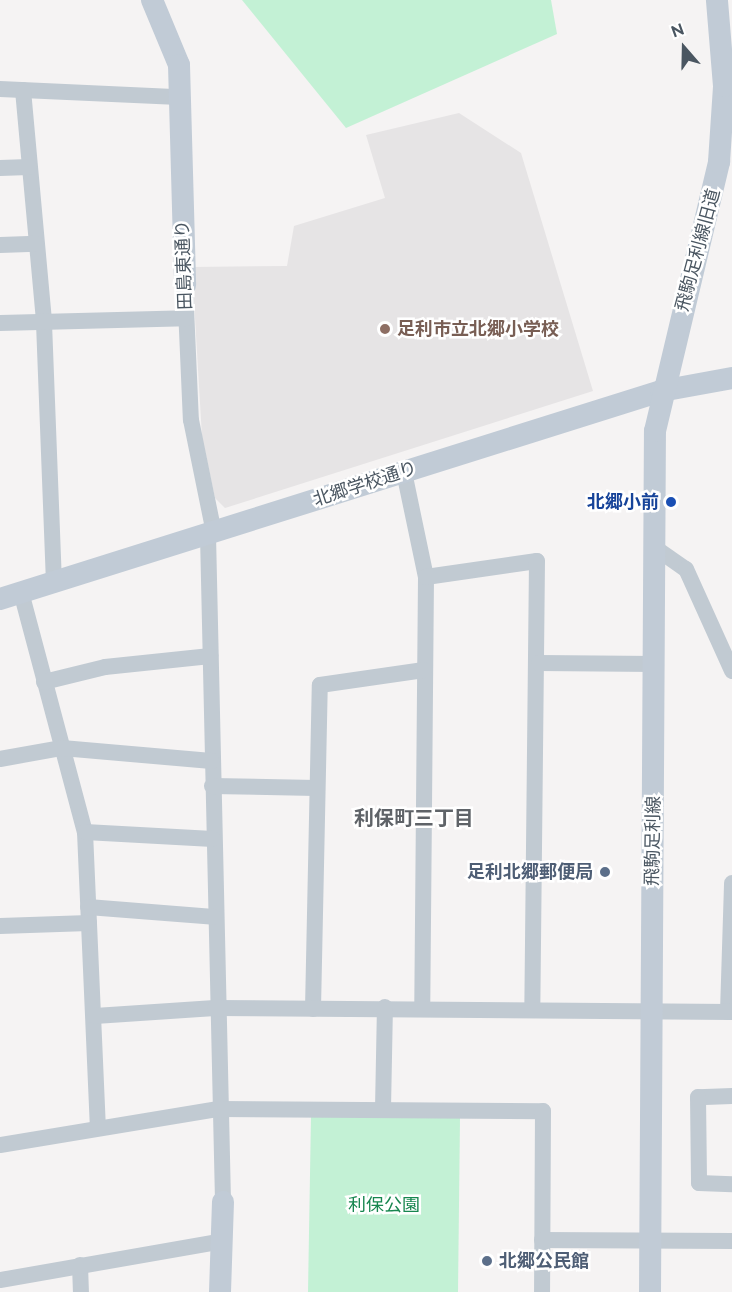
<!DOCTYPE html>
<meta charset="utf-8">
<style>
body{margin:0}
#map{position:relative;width:732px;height:1292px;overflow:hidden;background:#f5f3f3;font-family:Raleway,"Noto Sans JP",sans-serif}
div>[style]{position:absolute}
.education>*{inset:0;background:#e6e4e5}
.green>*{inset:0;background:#c3f1d5}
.street>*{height:16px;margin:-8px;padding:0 8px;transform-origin:8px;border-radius:8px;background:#c1cad2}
.secondary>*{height:22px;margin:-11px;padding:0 11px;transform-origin:11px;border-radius:11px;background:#c1cbd6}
.dots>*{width:16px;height:16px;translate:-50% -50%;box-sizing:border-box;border:3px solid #fff;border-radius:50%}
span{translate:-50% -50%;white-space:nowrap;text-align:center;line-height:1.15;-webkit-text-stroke:5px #fff;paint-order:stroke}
.street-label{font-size:18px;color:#4a5661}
.education-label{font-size:18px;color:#785e54;font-weight:700}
.left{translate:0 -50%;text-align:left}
.transit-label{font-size:18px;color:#164399;font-weight:700}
.right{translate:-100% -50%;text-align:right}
.service-label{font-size:18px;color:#4e5e75;font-weight:700}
.park-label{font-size:18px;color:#17864f}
.neighbourhood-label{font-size:20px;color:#5f6368;font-weight:700}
.north{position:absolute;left:654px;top:18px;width:60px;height:60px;-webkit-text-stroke:4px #fff;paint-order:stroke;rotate:340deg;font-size:16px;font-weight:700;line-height:24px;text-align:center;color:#4a5661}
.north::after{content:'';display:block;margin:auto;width:21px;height:27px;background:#4a5661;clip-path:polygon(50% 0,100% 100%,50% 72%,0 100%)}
</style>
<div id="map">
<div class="education">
<div style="clip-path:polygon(459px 113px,521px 153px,593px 391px,225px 508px,215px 498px,202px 437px,192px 267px,287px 266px,294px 226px,385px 198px,366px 135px)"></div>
</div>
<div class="green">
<div style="clip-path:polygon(242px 0,551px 0,557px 34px,346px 128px)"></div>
<div style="clip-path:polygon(311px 1116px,460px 1118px,458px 1292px,308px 1292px)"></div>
</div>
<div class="street">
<div style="left:0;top:89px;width:179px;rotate:2.6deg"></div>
<div style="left:23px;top:90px;width:234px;rotate:84.8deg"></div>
<div style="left:44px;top:323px;width:259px;rotate:87.8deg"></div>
<div style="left:0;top:168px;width:29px;rotate:-2deg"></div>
<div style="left:0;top:245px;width:36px;rotate:-2deg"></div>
<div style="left:185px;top:285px;width:135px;rotate:87.5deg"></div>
<div style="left:191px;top:420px;width:115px;rotate:78.5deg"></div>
<div style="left:0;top:323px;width:186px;rotate:-1.5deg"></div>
<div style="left:404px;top:472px;width:107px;rotate:78.2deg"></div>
<div style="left:426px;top:577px;width:430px;rotate:90.5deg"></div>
<div style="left:208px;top:535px;width:667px;rotate:88.71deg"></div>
<div style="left:654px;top:547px;width:39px;rotate:35deg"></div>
<div style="left:686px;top:569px;width:112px;rotate:65.7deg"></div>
<div style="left:426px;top:577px;width:112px;rotate:-8.2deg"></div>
<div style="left:537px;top:561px;width:446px;rotate:90.6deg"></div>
<div style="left:21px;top:592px;width:248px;rotate:75.1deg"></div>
<div style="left:85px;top:832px;width:294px;rotate:87.5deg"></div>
<div style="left:539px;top:663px;width:116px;rotate:0.5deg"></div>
<div style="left:44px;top:682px;width:63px;rotate:-13.8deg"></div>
<div style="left:105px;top:667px;width:106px;rotate:-6deg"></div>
<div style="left:0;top:759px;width:63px;rotate:-10.1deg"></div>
<div style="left:62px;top:748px;width:150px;rotate:5deg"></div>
<div style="left:212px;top:786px;width:104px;rotate:1.1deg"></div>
<div style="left:85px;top:832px;width:128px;rotate:3.1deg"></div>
<div style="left:88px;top:907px;width:126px;rotate:4.5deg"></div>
<div style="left:0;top:926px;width:89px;rotate:-1.9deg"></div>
<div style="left:313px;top:1009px;width:324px;rotate:-88.8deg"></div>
<div style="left:320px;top:685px;width:105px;rotate:-8.2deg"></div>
<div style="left:728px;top:1012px;width:129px;rotate:-88.2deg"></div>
<div style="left:95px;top:1016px;width:120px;rotate:-3.8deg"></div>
<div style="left:215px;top:1008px;width:517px;rotate:0.44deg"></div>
<div style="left:732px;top:1096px;width:34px;rotate:178deg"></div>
<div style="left:698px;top:1097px;width:86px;rotate:89.3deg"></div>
<div style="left:699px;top:1183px;width:33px;rotate:2deg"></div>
<div style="left:383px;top:1109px;width:102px;rotate:-88.9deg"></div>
<div style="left:0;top:1145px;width:220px;rotate:-9.4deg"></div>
<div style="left:217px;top:1109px;width:326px;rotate:0.4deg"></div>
<div style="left:543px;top:1111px;width:181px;rotate:90.3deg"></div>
<div style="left:542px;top:1240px;width:190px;rotate:0.3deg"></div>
<div style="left:80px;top:1265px;width:27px;rotate:88deg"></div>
<div style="left:0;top:1280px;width:226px;rotate:-9.9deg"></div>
</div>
<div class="secondary">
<div style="left:152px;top:0;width:70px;rotate:67.4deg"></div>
<div style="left:179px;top:65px;width:220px;rotate:88.4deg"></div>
<div style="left:0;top:599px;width:693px;rotate:-17.47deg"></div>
<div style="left:661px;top:391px;width:72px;rotate:-10.4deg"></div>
<div style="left:220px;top:1292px;width:90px;rotate:-88.1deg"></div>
<div style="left:650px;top:1292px;width:861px;rotate:-89.67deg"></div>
<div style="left:655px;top:431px;width:277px;rotate:-76.6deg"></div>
<div style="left:719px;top:162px;width:76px;rotate:-86.2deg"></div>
<div style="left:724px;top:86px;width:86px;rotate:-94.7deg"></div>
</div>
<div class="dots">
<div style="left:385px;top:329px;background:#8d6e63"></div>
<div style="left:671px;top:502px;background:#1a4fb4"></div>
<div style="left:605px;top:872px;background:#5c6f8a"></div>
<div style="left:487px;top:1261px;background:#5c6f8a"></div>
</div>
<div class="street-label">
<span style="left:698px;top:250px;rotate:-75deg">飛駒足利線旧道</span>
<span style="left:184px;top:265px;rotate:-92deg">田島東通り</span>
<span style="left:365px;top:484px;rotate:-18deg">北郷学校通り</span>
<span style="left:653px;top:841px;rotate:-89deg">飛駒足利線</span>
</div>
<div class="education-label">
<span class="left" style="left:397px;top:329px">足利市立北郷小学校</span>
</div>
<div class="transit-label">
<span class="right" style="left:659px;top:502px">北郷小前</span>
</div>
<div class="service-label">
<span class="right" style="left:593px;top:872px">足利北郷郵便局</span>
<span class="left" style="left:499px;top:1261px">北郷公民館</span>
</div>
<div class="park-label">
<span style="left:384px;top:1205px">利保公園</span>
</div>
<div class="neighbourhood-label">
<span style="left:414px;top:818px">利保町三丁目</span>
</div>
<div class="north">N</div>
</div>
